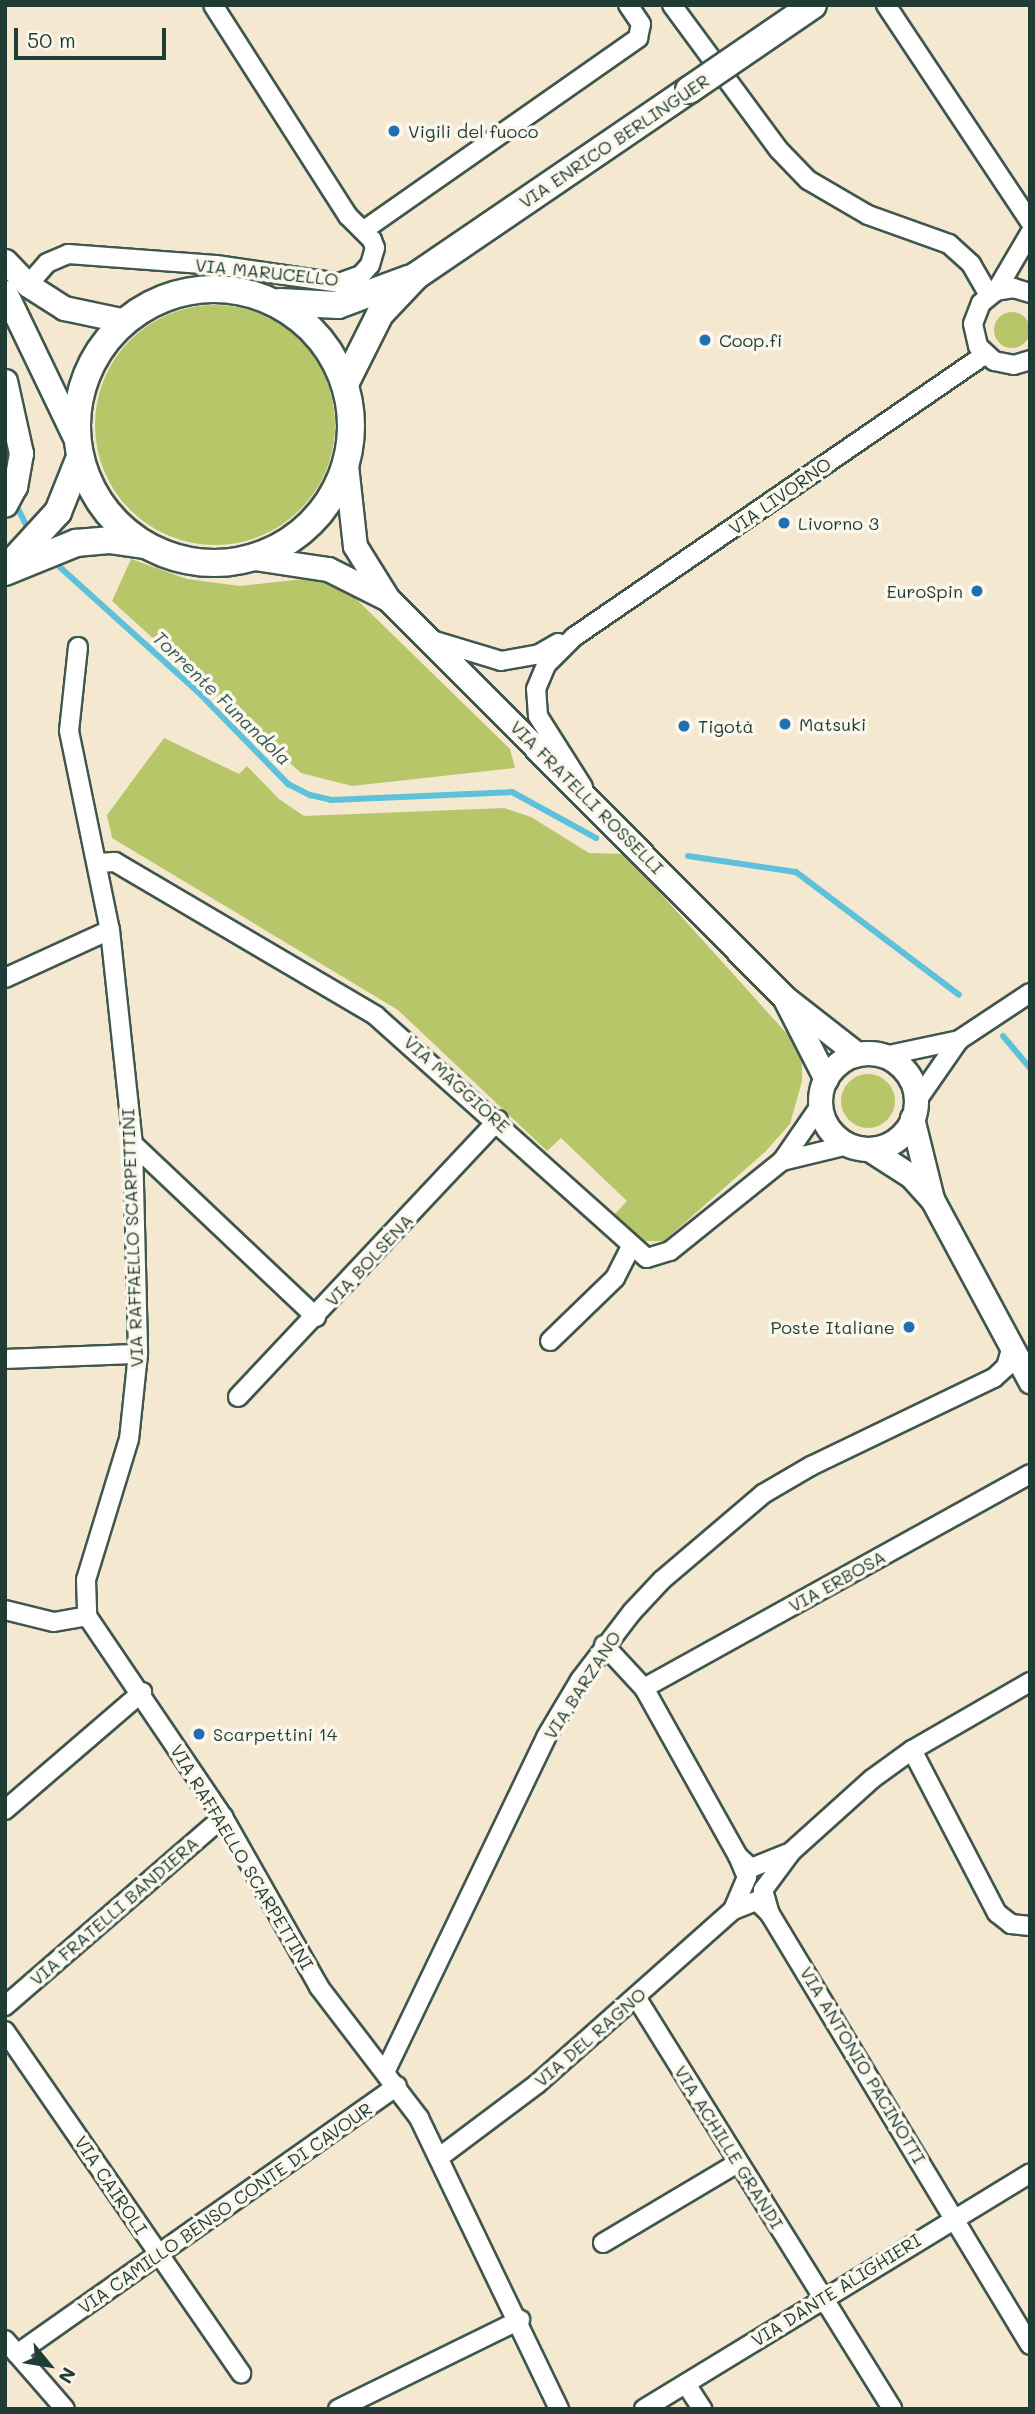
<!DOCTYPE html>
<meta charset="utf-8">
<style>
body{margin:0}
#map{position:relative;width:1035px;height:2414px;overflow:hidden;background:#f5e8d1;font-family:Mali,sans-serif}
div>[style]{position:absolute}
.green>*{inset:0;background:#b7c669}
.round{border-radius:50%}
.stream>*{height:6px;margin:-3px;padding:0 3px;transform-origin:3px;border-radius:3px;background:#5ec1dc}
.roads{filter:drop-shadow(2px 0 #3f574c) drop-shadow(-2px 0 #3f574c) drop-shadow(0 2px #3f574c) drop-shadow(0 -2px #3f574c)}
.minor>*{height:18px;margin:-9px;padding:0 9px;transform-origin:9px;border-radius:9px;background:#fff}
.tertiary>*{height:23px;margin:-11.5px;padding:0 11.5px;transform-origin:11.5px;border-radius:11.5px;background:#fff}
.tertiary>.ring{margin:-11.5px;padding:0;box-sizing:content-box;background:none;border:23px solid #fff;border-radius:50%}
.secondary>*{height:26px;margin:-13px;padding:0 13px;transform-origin:13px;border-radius:13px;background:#fff}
.secondary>.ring{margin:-13px;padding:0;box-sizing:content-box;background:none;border:26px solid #fff;border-radius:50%}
.bridges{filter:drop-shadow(2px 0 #3f574c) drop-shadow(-2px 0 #3f574c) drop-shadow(0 2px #3f574c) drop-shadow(0 -2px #3f574c)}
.secondary-bridge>*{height:26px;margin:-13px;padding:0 13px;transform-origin:13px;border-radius:13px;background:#fff}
.dots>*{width:19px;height:19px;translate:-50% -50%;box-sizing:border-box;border:4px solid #fbf7ec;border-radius:50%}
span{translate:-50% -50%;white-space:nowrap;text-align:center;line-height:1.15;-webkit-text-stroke:7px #fbf7ec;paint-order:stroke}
.poi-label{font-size:18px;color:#1f3d34}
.left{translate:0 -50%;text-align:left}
.right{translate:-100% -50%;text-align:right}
.street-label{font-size:18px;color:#1f3d34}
.water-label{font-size:19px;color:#2f5e5e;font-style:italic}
.frame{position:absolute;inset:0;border:7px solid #1f3d34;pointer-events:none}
.north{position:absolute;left:14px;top:2330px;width:70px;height:70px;-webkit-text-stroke:5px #fbf7ec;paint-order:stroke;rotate:120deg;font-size:19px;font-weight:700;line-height:28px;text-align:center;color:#1f3d34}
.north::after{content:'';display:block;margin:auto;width:24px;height:32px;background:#1f3d34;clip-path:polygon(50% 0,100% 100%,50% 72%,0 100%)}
.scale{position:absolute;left:14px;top:28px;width:152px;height:32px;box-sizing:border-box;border:4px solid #1f3d34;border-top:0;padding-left:9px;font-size:21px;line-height:24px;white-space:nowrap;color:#1f3d34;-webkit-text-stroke:5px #fbf7ec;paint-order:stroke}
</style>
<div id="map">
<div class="green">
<div class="round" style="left:95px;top:305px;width:240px;height:240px"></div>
<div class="round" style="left:994px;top:312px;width:36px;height:36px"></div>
<div style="clip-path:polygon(131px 559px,187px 579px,240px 586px,313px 578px,350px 593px,510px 749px,515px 768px,352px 786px,301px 773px,112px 601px)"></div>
<div style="clip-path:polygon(164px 738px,239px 774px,247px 766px,279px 799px,304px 816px,504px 808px,531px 817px,589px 853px,625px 854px,797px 1045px,802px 1056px,802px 1081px,790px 1124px,766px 1151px,664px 1241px,642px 1241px,614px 1215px,627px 1201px,561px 1138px,547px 1151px,398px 1010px,112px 838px,107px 815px)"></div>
<div class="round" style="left:841px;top:1074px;width:54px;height:54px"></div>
</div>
<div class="stream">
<div style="left:16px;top:505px;width:22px;rotate:63deg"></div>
<div style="left:52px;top:560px;width:195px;rotate:42.1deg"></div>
<div style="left:197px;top:691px;width:130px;rotate:45.6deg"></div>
<div style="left:288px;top:784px;width:25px;rotate:27deg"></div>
<div style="left:310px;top:795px;width:22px;rotate:13deg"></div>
<div style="left:331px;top:800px;width:181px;rotate:-2.5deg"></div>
<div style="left:512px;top:792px;width:96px;rotate:28.7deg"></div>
<div style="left:688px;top:856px;width:109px;rotate:8.4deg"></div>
<div style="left:796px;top:872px;width:204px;rotate:37deg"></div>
<div style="left:1003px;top:1036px;width:42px;rotate:49.8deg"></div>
</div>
<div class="roads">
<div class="minor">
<div style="left:672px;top:5px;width:180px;rotate:53.6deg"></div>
<div style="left:779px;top:150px;width:42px;rotate:46deg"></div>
<div style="left:808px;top:180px;width:69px;rotate:30.3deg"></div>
<div style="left:868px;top:215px;width:86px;rotate:19.7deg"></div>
<div style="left:949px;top:244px;width:30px;rotate:42deg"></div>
<div style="left:971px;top:264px;width:36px;rotate:60deg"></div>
<div style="left:886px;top:5px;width:260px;rotate:56.4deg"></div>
<div style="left:364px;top:230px;width:335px;rotate:-35deg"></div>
<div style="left:638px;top:38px;width:14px;rotate:-78deg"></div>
<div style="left:641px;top:24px;width:23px;rotate:-124deg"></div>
<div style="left:28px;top:285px;width:29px;rotate:-49deg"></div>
<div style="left:47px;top:263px;width:23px;rotate:-23deg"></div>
<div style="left:68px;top:254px;width:148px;rotate:4.3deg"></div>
<div style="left:216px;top:265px;width:124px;rotate:8.3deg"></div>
<div style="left:339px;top:283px;width:23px;rotate:-20deg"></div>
<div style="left:361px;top:275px;width:13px;rotate:-48deg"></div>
<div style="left:370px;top:265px;width:18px;rotate:-74deg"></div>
<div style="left:375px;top:248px;width:9px;rotate:-111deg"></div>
<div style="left:372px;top:240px;width:34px;rotate:-135deg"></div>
<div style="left:348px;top:216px;width:250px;rotate:-122.6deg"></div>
<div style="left:996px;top:291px;width:67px;rotate:-59.6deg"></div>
<div style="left:1030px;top:293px;width:17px;rotate:-163deg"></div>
<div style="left:1014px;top:288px;width:18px;rotate:171deg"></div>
<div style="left:996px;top:291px;width:19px;rotate:141deg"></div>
<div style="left:981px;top:303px;width:22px;rotate:111deg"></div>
<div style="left:973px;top:324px;width:23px;rotate:77deg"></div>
<div style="left:978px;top:346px;width:22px;rotate:43deg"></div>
<div style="left:994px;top:361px;width:20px;rotate:11deg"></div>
<div style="left:1014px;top:365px;width:17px;rotate:-17deg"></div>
<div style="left:432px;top:640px;width:72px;rotate:16.9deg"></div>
<div style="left:501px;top:661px;width:39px;rotate:-10deg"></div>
<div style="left:539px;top:654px;width:22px;rotate:-30deg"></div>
<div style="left:78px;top:647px;width:84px;rotate:96.1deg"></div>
<div style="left:69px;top:731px;width:203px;rotate:78.4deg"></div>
<div style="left:110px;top:930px;width:215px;rotate:83.9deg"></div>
<div style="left:133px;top:1144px;width:210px;rotate:88.6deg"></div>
<div style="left:138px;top:1354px;width:85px;rotate:96deg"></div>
<div style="left:129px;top:1439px;width:147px;rotate:107deg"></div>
<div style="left:86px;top:1580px;width:36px;rotate:88deg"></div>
<div style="left:87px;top:1616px;width:243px;rotate:55.9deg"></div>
<div style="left:223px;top:1817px;width:195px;rotate:60.5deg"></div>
<div style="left:319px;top:1987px;width:165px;rotate:52.6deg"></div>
<div style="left:419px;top:2118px;width:323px;rotate:64.3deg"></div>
<div style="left:583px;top:787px;width:84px;rotate:-122.4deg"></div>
<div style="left:538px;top:716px;width:27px;rotate:-94deg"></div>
<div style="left:536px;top:689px;width:26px;rotate:-67deg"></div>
<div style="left:546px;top:665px;width:40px;rotate:-45deg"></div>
<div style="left:574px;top:637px;width:498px;rotate:-34.5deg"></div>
<div style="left:97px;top:863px;width:18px;rotate:-3deg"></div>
<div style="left:115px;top:862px;width:303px;rotate:30.5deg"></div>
<div style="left:376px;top:1016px;width:363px;rotate:41.8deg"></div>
<div style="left:647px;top:1258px;width:24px;rotate:-17deg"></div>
<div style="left:670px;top:1251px;width:144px;rotate:-38.8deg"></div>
<div style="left:782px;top:1161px;width:67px;rotate:-55.4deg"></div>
<div style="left:5px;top:978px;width:115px;rotate:-24.6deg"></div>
<div style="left:884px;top:1056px;width:77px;rotate:-12deg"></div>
<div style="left:916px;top:1102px;width:75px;rotate:-55.3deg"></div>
<div style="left:959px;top:1040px;width:85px;rotate:-33.5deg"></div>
<div style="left:133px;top:1144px;width:252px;rotate:43.4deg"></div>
<div style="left:782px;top:1161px;width:68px;rotate:-13.6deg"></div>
<div style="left:550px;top:1341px;width:91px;rotate:-44.1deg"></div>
<div style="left:615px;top:1278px;width:35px;rotate:-63deg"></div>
<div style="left:5px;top:1359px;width:133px;rotate:-2.2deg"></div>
<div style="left:238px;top:1397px;width:380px;rotate:-46.8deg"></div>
<div style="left:5px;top:1610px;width:50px;rotate:13.8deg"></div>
<div style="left:54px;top:1622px;width:34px;rotate:-10deg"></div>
<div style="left:604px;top:1645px;width:59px;rotate:47.1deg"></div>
<div style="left:644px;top:1688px;width:193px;rotate:60.8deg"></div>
<div style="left:738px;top:1856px;width:23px;rotate:67deg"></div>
<div style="left:747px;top:1877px;width:36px;rotate:113deg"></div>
<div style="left:1030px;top:1682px;width:136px;rotate:150deg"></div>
<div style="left:912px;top:1750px;width:49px;rotate:144.1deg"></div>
<div style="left:872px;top:1779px;width:108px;rotate:138deg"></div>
<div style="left:792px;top:1851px;width:49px;rotate:126.6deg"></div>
<div style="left:763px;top:1890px;width:25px;rotate:74deg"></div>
<div style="left:770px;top:1914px;width:503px;rotate:58.9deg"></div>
<div style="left:644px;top:1688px;width:441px;rotate:-29deg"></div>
<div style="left:912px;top:1750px;width:184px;rotate:62.5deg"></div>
<div style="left:997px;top:1913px;width:18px;rotate:38deg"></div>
<div style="left:1011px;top:1924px;width:19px;rotate:6deg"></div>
<div style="left:5px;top:1810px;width:181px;rotate:-40.7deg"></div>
<div style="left:738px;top:1856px;width:18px;rotate:43deg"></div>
<div style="left:751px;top:1868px;width:38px;rotate:-22deg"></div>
<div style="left:636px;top:1997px;width:485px;rotate:58.1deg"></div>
<div style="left:5px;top:2006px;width:289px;rotate:-40.9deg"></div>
<div style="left:5px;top:2031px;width:416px;rotate:55.4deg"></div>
<div style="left:386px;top:2070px;width:369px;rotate:-64.3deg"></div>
<div style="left:546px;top:1737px;width:66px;rotate:-59.2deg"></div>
<div style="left:580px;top:1680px;width:86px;rotate:-52.6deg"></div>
<div style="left:632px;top:1612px;width:44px;rotate:-46.8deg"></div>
<div style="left:662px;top:1580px;width:133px;rotate:-40.4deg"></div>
<div style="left:763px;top:1494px;width:56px;rotate:-30.3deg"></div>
<div style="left:811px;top:1466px;width:203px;rotate:-25.7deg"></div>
<div style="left:994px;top:1378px;width:16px;rotate:-43deg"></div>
<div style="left:1006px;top:1367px;width:19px;rotate:-74deg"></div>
<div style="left:441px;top:2156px;width:120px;rotate:-36.9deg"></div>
<div style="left:537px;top:2084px;width:262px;rotate:-41.6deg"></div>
<div style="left:733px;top:1910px;width:26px;rotate:-21deg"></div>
<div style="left:757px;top:1901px;width:18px;rotate:45deg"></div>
<div style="left:603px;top:2243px;width:157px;rotate:-30.7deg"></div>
<div style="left:5px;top:2340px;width:91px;rotate:49deg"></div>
<div style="left:17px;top:2354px;width:465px;rotate:-35.2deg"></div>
<div style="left:686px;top:2384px;width:30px;rotate:57deg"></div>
<div style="left:338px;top:2409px;width:203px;rotate:-26.1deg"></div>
<div style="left:644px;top:2409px;width:452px;rotate:-31.4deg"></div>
</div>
<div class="tertiary">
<div style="left:5px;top:261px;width:33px;rotate:46deg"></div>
<div style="left:28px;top:285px;width:43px;rotate:32.6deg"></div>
<div style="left:64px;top:308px;width:63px;rotate:11.8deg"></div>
<div style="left:5px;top:292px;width:169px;rotate:64.3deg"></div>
<div style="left:5px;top:381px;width:74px;rotate:77.5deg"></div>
<div style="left:21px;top:453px;width:34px;rotate:100deg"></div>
<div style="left:15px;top:486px;width:21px;rotate:118deg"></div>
<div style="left:346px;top:465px;width:81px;rotate:83.7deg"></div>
<div style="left:355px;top:546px;width:62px;rotate:58.1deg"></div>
<div style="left:388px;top:599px;width:561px;rotate:45.14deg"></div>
<div style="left:784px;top:997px;width:93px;rotate:38deg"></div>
<div style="left:254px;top:558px;width:75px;rotate:8.5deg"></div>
<div style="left:328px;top:569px;width:65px;rotate:26.6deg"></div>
<div style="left:784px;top:997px;width:92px;rotate:62.9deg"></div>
<div class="ring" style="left:820px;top:1053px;width:73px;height:73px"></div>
<div style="left:912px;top:1118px;width:83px;rotate:76.1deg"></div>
<div style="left:869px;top:1149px;width:50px;rotate:32.7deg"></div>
<div style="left:911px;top:1176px;width:31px;rotate:48deg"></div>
<div style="left:932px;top:1199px;width:207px;rotate:61.7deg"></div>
</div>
<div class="secondary">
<div class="ring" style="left:77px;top:289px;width:248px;height:248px"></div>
<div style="left:280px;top:302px;width:58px;rotate:3deg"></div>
<div style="left:338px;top:305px;width:75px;rotate:-20.4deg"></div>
<div style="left:345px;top:384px;width:78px;rotate:-63.4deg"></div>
<div style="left:380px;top:314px;width:52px;rotate:-46.5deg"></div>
<div style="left:416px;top:276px;width:330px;rotate:-34.3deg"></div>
<div style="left:14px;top:560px;width:65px;rotate:-47.5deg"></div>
<div style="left:58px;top:512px;width:59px;rotate:-68.2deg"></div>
<div style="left:5px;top:572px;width:77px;rotate:-22.2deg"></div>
<div style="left:76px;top:543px;width:33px;rotate:-5deg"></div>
<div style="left:109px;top:540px;width:35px;rotate:8deg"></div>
</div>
</div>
<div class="bridges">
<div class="secondary-bridge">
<div style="left:689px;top:90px;width:150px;rotate:-34.4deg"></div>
</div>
</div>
<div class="dots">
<div style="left:394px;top:131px;background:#1f6fb2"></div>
<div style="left:705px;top:340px;background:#1f6fb2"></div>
<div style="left:784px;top:523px;background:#1f6fb2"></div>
<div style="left:977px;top:591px;background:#1f6fb2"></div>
<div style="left:785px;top:724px;background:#1f6fb2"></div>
<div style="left:684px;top:726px;background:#1f6fb2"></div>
<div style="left:909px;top:1327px;background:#1f6fb2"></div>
<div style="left:199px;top:1734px;background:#1f6fb2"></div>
</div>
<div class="poi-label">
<span class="left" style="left:408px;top:131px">Vigili del fuoco</span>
<span class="left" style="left:719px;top:340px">Coop.fi</span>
<span class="left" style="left:798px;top:523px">Livorno 3</span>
<span class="right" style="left:963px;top:591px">EuroSpin</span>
<span class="left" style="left:799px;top:724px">Matsuki</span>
<span class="left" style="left:698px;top:726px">Tigotà</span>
<span class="right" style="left:895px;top:1327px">Poste Italiane</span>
<span class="left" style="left:213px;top:1734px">Scarpettini 14</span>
</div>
<div class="street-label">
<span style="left:614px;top:141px;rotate:-34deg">VIA ENRICO BERLINGUER</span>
<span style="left:267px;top:272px;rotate:6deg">VIA MARUCELLO</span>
<span style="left:780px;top:496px;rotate:-35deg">VIA LIVORNO</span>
<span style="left:587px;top:797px;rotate:45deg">VIA FRATELLI ROSSELLI</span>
<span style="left:457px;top:1084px;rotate:42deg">VIA MAGGIORE</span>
<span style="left:132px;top:1238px;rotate:-92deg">VIA RAFFAELLO SCARPETTINI</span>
<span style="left:369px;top:1260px;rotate:-47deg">VIA BOLSENA</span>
<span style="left:837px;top:1581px;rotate:-29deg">VIA ERBOSA</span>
<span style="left:582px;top:1685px;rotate:-57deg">VIA BARZANO</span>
<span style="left:242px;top:1857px;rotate:59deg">VIA RAFFAELLO SCARPETTINI</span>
<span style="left:114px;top:1911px;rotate:-41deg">VIA FRATELLI BANDIERA</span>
<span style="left:590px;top:2037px;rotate:-41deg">VIA DEL RAGNO</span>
<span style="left:863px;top:2065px;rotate:59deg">VIA ANTONIO PACINOTTI</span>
<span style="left:729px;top:2147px;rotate:58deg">VIA ACHILLE GRANDI</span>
<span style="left:111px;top:2185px;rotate:56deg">VIA CAIROLI</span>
<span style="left:225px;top:2208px;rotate:-35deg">VIA CAMILLO BENSO CONTE DI CAVOUR</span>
<span style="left:836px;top:2290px;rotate:-32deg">VIA DANTE ALIGHIERI</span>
</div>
<div class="water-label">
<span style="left:222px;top:698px;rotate:44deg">Torrente Funandola</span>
</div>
<div class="frame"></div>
<div class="north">N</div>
<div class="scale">50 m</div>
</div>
